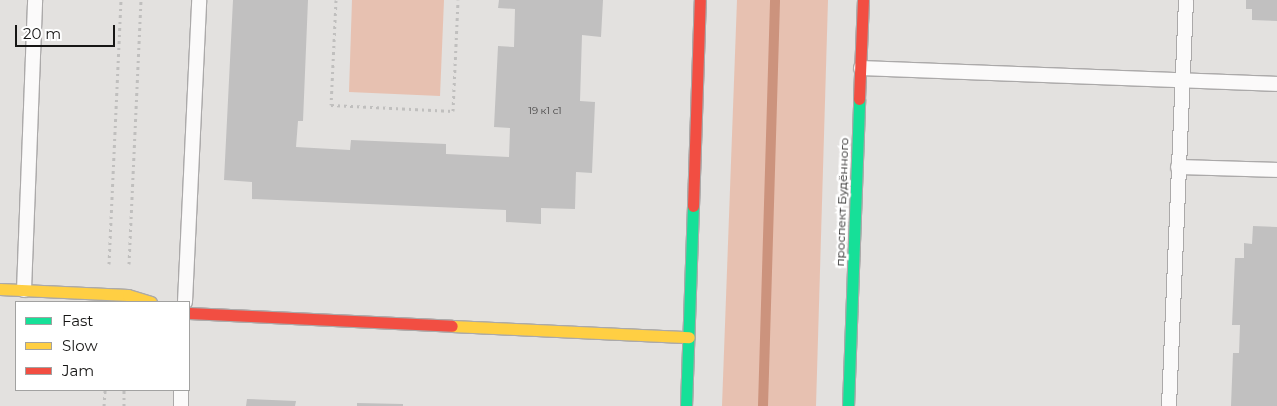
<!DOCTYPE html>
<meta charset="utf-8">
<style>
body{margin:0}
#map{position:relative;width:1277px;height:406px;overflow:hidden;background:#e3e1df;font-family:Montserrat,sans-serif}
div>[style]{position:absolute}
.green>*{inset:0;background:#e7c1b1}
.stream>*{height:10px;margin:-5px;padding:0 5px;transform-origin:5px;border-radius:5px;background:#cc937d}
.building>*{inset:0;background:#c1c0c0}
.path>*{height:3px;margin-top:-1.5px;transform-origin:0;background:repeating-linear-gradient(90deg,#c0bfbe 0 2.5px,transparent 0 6.5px)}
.roads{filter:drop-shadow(1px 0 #aba9a9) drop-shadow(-1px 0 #aba9a9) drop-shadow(0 1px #aba9a9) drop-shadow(0 -1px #aba9a9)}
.lane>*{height:14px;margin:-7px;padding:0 7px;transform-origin:7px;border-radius:7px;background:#fbfafa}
.fast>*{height:11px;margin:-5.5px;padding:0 5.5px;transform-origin:5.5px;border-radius:5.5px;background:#16e098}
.slow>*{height:11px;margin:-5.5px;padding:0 5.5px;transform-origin:5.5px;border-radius:5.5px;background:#ffcf43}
.jam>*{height:11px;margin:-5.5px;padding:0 5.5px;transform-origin:5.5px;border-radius:5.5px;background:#f24e42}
span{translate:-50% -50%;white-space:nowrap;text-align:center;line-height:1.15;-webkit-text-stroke:5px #fff;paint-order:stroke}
.number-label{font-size:10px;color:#424040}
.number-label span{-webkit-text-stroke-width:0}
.street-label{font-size:12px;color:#171615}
.legend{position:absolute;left:15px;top:301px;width:175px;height:90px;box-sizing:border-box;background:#fff;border:1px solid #a2a2a1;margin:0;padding:6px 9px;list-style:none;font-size:15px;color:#171615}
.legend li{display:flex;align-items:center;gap:10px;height:25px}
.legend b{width:25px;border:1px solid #a2a2a1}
.scale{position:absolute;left:15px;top:25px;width:100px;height:22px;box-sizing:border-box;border:2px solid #171615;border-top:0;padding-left:6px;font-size:15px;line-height:18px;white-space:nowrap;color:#171615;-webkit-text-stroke:4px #fff;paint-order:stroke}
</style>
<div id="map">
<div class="green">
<div style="clip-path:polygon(352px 0,444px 0,440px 96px,349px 92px)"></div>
<div style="clip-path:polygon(737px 0,828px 0,816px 406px,722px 406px)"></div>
</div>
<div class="stream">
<div style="left:763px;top:406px;width:406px;rotate:-88.3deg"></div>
</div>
<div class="building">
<div style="clip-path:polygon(233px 0,308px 0,303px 121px,298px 121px,296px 147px,350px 150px,351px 140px,446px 144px,446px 154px,509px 157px,510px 128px,494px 127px,498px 46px,514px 47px,515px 9px,498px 8px,499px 0,603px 0,601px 37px,582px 35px,580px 101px,595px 102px,592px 173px,576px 172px,575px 209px,541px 208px,541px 224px,506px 222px,506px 210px,252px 199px,252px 182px,224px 180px)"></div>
<div style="clip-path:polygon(1246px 0,1277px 0,1277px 21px,1252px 20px,1252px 9px,1246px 9px)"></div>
<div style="clip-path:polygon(1253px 226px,1277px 227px,1277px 406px,1231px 406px,1233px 353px,1239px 353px,1240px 325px,1232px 325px,1235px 258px,1244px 258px,1244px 243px,1252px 244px)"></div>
<div style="clip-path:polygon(247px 399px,296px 401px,295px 406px,246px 406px)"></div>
<div style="clip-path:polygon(357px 403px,403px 404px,403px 406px,357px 406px)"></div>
</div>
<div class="path">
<div style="left:336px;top:0;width:105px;rotate:92.7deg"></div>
<div style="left:331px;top:105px;width:122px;rotate:2.8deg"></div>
<div style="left:453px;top:111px;width:111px;rotate:-87.4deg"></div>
<div style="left:109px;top:264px;width:264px;rotate:-87.4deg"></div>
<div style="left:129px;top:264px;width:264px;rotate:-87.4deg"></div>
<div style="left:104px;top:406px;width:16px;rotate:-86deg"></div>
<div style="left:124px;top:406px;width:16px;rotate:-90deg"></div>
</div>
<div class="roads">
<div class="lane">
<div style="left:861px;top:68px;width:416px;rotate:2.2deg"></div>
<div style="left:1178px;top:167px;width:99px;rotate:1.7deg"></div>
<div style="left:24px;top:290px;width:290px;rotate:-87.8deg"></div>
<div style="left:185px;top:302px;width:302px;rotate:-87.3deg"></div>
<div style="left:181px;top:406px;width:16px;rotate:-90deg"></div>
<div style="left:1169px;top:406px;width:406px;rotate:-87.6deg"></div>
</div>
<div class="fast">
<div style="left:686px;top:406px;width:200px;rotate:-88deg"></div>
<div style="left:848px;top:406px;width:307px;rotate:-87.9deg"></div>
</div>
<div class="slow">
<div style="left:0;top:289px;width:128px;rotate:2.7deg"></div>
<div style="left:128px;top:295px;width:24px;rotate:17deg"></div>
<div style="left:452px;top:326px;width:237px;rotate:2.7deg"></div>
</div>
<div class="jam">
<div style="left:859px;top:99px;width:99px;rotate:-87.7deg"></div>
<div style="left:693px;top:206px;width:206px;rotate:-88.1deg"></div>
<div style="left:189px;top:313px;width:263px;rotate:2.8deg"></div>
</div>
</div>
<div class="number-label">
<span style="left:545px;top:111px">19 к1 с1</span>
</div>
<div class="street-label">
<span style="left:842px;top:202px;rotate:-88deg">проспект Будённого</span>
</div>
<ul class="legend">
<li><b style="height:6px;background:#16e098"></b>Fast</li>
<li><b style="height:6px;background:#ffcf43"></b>Slow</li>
<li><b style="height:6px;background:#f24e42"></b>Jam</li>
</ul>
<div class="scale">20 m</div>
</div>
